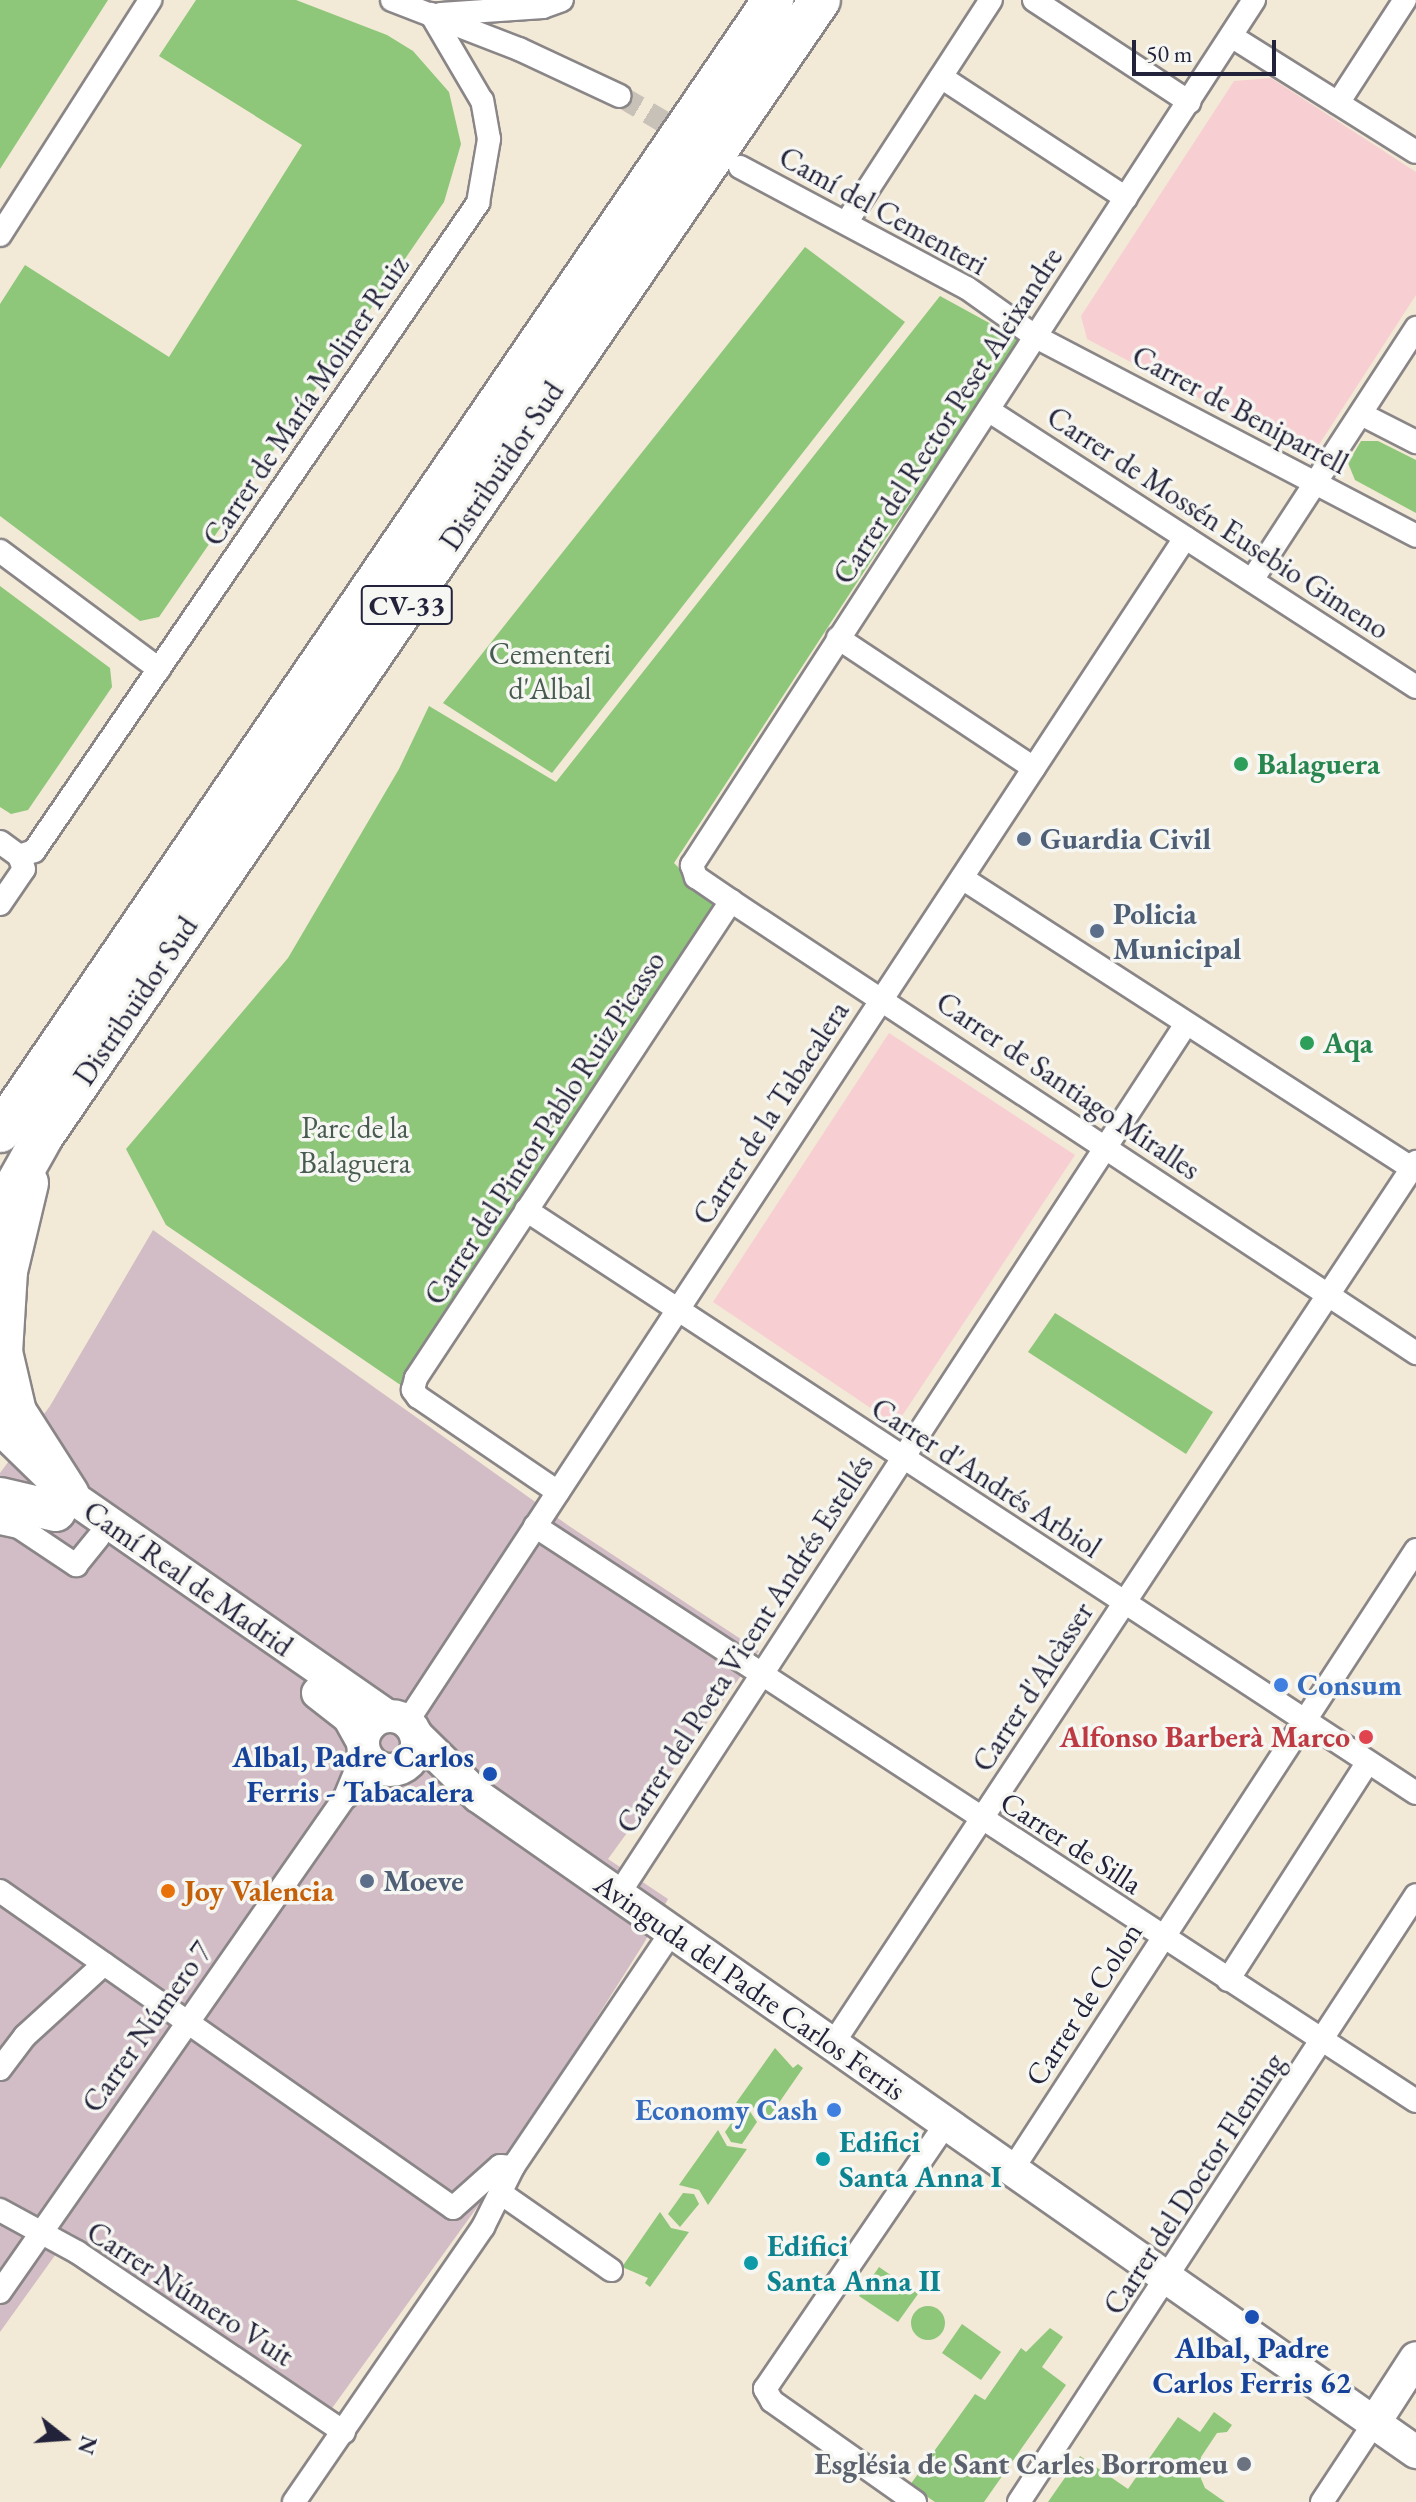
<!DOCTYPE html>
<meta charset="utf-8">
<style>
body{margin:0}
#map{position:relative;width:1416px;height:2502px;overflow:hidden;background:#f2e9d6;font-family:"EB Garamond",serif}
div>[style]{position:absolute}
.built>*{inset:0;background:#f7cfd2}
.industrial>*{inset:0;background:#d2bdc6}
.green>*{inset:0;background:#8ec67a}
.round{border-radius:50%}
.street-tunnel>*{height:22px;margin-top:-11px;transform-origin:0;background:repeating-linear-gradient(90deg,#c8c1b7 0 22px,transparent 0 33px)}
.roads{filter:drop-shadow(2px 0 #8a8688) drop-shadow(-2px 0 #8a8688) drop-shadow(0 2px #8a8688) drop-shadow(0 -2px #8a8688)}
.street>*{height:22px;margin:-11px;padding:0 11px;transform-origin:11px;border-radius:11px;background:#fff}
.secondary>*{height:32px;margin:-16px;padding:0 16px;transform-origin:16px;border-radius:16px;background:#fff}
.secondary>.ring{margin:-16px;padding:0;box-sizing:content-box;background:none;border:32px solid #fff;border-radius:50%}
.highway>*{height:40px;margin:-20px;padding:0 20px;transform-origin:20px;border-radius:20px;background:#fff}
.dots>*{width:22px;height:22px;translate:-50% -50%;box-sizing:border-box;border:4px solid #f6f6f2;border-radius:50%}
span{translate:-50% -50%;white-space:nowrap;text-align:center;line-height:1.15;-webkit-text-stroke:7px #f6f6f2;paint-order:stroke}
.shield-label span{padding:2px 6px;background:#f6f6f2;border:2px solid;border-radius:6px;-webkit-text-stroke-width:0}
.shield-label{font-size:28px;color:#22223b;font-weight:700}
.street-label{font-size:30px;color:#22223b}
.park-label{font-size:30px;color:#485b51}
.leisure-label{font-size:30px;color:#27864d;font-weight:700}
.left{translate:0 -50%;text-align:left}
.service-label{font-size:30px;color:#4e5e75;font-weight:700}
.shop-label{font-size:30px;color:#366cbe;font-weight:700}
.right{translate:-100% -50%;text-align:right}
.health-label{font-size:30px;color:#be3a42;font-weight:700}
.transit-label{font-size:30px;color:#164399;font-weight:700}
.food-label{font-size:30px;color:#c56008;font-weight:700}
.culture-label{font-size:30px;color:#0d838f;font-weight:700}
.worship-label{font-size:30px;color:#5b616d;font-weight:700}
.north{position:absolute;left:24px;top:2398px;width:80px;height:80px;-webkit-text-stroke:6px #f6f6f2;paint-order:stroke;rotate:107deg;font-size:22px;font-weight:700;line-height:32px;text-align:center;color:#22223b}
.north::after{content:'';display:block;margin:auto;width:28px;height:36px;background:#22223b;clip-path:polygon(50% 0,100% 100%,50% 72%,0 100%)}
.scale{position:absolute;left:1132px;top:40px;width:144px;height:36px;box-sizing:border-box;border:4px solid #22223b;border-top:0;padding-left:10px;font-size:24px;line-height:28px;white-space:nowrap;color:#22223b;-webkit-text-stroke:6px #f6f6f2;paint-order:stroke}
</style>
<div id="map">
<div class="built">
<div style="clip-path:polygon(1271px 78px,1416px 172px,1416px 295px,1311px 457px,1087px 339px,1081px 316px,1234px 81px)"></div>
<div style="clip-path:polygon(889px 1033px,1075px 1155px,896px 1425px,713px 1302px)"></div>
</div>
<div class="industrial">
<div style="clip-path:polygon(153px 1230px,569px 1526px,759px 1651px,608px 1859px,668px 1899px,644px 1943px,478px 2206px,330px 2411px,71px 2233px,0 2332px,0 1473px,50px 1406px)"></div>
</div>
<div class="green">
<div style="clip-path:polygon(0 0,108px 0,0 169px)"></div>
<div style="clip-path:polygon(196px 0,296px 0,387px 35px,413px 51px,449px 92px,461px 144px,444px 202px,159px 617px,140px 621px,0 516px,0 304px,25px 265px,169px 357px,302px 145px,159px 56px)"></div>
<div style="clip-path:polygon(805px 247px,905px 322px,552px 773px,443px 703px)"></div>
<div style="clip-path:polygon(940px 296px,1022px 341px,886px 538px,674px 863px,717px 906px,402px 1386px,166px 1225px,126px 1149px,288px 958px,399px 769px,429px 706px,556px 782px)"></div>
<div style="clip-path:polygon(1361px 441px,1378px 441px,1416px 460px,1416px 513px,1355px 480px,1348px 463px)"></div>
<div style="clip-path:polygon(0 586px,110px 668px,112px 687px,28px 810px,11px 814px,0 807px)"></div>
<div style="clip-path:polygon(1055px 1313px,1213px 1412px,1186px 1454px,1028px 1352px)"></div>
<div style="clip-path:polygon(775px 2048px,793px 2068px,798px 2064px,803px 2068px,765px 2123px,755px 2108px,736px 2103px)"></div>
<div style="clip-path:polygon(749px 2110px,757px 2122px,742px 2144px,731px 2142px,725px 2132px,740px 2111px)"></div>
<div style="clip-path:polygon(718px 2130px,727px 2146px,747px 2149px,708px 2205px,699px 2190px,679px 2185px)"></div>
<div style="clip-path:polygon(683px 2193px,694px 2194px,699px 2204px,680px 2227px,668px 2214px)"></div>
<div style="clip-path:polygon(660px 2212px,671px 2228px,689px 2232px,650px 2287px,645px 2283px,648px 2278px,622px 2267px)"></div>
<div style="clip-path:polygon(879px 2267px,918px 2294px,898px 2322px,859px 2296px)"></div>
<div class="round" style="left:911px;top:2306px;width:34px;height:34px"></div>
<div style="clip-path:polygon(962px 2324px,1001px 2352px,981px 2380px,942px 2353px)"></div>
<div style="clip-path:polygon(1050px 2328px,1063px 2337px,1042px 2367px,1066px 2385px,984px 2502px,935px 2502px,910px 2485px,975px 2394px,985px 2400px,1021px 2348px,1026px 2352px)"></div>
<div style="clip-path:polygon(1214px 2412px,1232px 2425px,1227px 2432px,1217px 2433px,1201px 2457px,1199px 2474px,1205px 2488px,1225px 2502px,1048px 2502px,1080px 2456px,1128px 2489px,1178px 2417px,1200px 2432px)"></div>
</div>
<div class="street-tunnel">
<div style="left:620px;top:96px;width:82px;rotate:30.6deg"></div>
</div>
<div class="roads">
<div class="street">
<div style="left:392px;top:0;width:136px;rotate:21.1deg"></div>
<div style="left:519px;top:49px;width:111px;rotate:25deg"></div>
<div style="left:1034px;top:0;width:186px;rotate:33.3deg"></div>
<div style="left:1254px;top:0;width:1032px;rotate:123.01deg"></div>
<div style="left:692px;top:865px;width:13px;rotate:72deg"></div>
<div style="left:696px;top:877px;width:42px;rotate:34.4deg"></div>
<div style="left:731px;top:901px;width:821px;rotate:33.42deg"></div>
<div style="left:441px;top:14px;width:102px;rotate:-3.9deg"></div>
<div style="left:543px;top:7px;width:20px;rotate:-20deg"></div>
<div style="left:1231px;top:36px;width:218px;rotate:32.1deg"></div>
<div style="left:941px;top:77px;width:221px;rotate:33.2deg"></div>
<div style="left:1338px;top:103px;width:123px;rotate:-57deg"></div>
<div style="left:740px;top:167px;width:257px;rotate:28.1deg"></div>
<div style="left:967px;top:288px;width:85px;rotate:35.4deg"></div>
<div style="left:1036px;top:337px;width:429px;rotate:27.6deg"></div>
<div style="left:846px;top:223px;width:266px;rotate:-57deg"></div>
<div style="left:0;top:235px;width:279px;rotate:-57.4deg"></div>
<div style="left:988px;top:410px;width:510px;rotate:32.91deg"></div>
<div style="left:1361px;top:414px;width:62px;rotate:27deg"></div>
<div style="left:0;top:551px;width:198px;rotate:36.6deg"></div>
<div style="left:1252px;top:580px;width:301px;rotate:-56.9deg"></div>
<div style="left:838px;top:638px;width:235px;rotate:33.6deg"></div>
<div style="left:0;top:842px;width:24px;rotate:36deg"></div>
<div style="left:19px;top:856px;width:16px;rotate:-18deg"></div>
<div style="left:34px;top:851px;width:786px;rotate:-55.58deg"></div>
<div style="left:478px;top:203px;width:65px;rotate:-80.2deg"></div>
<div style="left:489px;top:139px;width:39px;rotate:-100deg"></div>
<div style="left:482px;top:101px;width:101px;rotate:-120.4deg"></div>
<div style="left:962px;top:878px;width:540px;rotate:32.84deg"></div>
<div style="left:0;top:904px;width:42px;rotate:-55.6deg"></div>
<div style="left:24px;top:869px;width:14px;rotate:-111deg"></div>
<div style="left:526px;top:1210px;width:1064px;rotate:33.23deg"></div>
<div style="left:558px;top:1492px;width:169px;rotate:-145.8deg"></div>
<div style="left:418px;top:1397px;width:9px;rotate:-126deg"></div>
<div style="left:413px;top:1390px;width:12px;rotate:-76deg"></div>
<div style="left:416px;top:1378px;width:572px;rotate:-56.56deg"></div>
<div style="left:0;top:1523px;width:19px;rotate:12deg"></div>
<div style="left:19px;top:1527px;width:69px;rotate:33.7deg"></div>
<div style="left:76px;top:1565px;width:35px;rotate:-51deg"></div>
<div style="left:535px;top:1526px;width:1052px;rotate:33.13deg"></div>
<div style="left:407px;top:1722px;width:1417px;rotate:-56.69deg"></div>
<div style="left:346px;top:1797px;width:46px;rotate:-36.1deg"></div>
<div style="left:0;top:1891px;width:553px;rotate:34.98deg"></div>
<div style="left:453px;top:2208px;width:63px;rotate:-41.8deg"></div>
<div style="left:500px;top:2166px;width:13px;rotate:4deg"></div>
<div style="left:618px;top:1895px;width:1040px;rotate:-56.89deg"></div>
<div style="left:1228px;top:1980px;width:259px;rotate:-57.3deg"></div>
<div style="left:832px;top:2045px;width:1059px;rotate:-56.52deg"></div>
<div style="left:0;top:2069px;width:41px;rotate:-52.9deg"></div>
<div style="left:25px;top:2036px;width:107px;rotate:-42.3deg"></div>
<div style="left:1012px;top:2170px;width:740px;rotate:-56.91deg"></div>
<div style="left:502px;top:2194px;width:133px;rotate:34.9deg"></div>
<div style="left:0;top:2210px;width:88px;rotate:28.6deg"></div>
<div style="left:77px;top:2252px;width:322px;rotate:34deg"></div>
<div style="left:0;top:2292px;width:603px;rotate:-55.12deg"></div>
<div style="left:345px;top:1797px;width:50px;rotate:-67.6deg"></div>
<div style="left:294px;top:2502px;width:334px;rotate:-55.5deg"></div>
<div style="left:483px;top:2227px;width:67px;rotate:-63.4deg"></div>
<div style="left:513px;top:2167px;width:282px;rotate:-56deg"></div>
<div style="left:915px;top:2502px;width:175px;rotate:-144.8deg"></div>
<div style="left:772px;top:2401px;width:14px;rotate:-120deg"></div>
<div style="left:765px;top:2389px;width:321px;rotate:-55.7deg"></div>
<div style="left:1019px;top:2502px;width:725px;rotate:-56.81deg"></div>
<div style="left:1322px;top:2502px;width:95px;rotate:-56.6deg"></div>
</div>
<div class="secondary">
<div style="left:0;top:1428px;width:96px;rotate:44.2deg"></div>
<div style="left:69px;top:1495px;width:387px;rotate:34.8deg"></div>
<div style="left:318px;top:1693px;width:39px;rotate:38deg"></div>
<div style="left:349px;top:1717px;width:29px;rotate:61deg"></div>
<div class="ring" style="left:363px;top:1716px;width:22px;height:22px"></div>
<div style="left:416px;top:1735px;width:87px;rotate:44.5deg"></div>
<div style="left:478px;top:1796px;width:1145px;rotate:34.97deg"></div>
<div style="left:1374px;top:2423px;width:77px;rotate:-57.1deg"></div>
</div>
<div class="highway">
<div style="left:0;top:1132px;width:1371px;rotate:-55.67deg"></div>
<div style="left:28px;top:1183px;width:90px;rotate:103.4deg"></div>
<div style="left:7px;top:1271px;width:81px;rotate:93.5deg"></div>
<div style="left:2px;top:1352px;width:62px;rotate:76.9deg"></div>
<div style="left:16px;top:1412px;width:98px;rotate:57.4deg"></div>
<div style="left:0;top:1213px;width:88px;rotate:-60.8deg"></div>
<div style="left:43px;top:1136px;width:1376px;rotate:-55.63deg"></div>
<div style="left:0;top:1498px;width:57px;rotate:13.1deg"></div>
</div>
</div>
<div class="dots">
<div style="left:1241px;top:764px;background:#2e9e5b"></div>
<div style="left:1024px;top:839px;background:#5c6f8a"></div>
<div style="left:1097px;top:931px;background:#5c6f8a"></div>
<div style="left:1307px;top:1043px;background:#2e9e5b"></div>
<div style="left:1281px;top:1685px;background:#3f7fe0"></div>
<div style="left:1366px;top:1737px;background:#e0444e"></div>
<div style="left:490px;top:1774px;background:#1a4fb4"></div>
<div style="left:367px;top:1881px;background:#5c6f8a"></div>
<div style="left:168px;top:1891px;background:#e8710a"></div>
<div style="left:834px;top:2110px;background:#3f7fe0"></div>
<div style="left:823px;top:2159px;background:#0f9aa8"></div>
<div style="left:751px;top:2263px;background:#0f9aa8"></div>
<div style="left:1252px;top:2317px;background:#1a4fb4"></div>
<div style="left:1244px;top:2464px;background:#6b7280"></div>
</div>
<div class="shield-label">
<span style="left:407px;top:605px">CV-33</span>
</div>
<div class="street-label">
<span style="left:883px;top:211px;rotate:29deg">Camí del Cementeri</span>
<span style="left:306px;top:401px;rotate:-56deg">Carrer de María Moliner Ruiz</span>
<span style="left:1240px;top:410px;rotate:28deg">Carrer de Beniparrell</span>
<span style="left:948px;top:416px;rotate:-57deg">Carrer del Rector Peset Aleixandre</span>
<span style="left:502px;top:466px;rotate:-56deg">Distribuïdor Sud</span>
<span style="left:1218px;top:523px;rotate:33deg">Carrer de Mossén Eusebio Gimeno</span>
<span style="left:136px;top:1001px;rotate:-56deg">Distribuïdor Sud</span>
<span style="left:1068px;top:1086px;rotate:34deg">Carrer de Santiago Miralles</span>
<span style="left:771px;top:1113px;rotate:-57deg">Carrer de la Tabacalera</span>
<span style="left:545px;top:1128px;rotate:-57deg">Carrer del Pintor Pablo Ruiz Picasso</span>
<span style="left:986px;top:1478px;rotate:33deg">Carrer d'Andrés Arbiol</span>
<span style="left:188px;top:1579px;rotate:35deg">Camí Real de Madrid</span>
<span style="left:745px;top:1644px;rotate:-57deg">Carrer del Poeta Vicent Andrés Estellés</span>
<span style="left:1033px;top:1687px;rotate:-57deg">Carrer d'Alcàsser</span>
<span style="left:1071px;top:1843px;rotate:33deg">Carrer de Silla</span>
<span style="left:750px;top:1987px;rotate:35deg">Avinguda del Padre Carlos Ferris</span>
<span style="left:1084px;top:2004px;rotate:-57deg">Carrer de Colon</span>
<span style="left:147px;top:2027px;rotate:-55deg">Carrer Número 7</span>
<span style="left:1194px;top:2184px;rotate:-57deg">Carrer del Doctor Fleming</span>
<span style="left:190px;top:2294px;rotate:33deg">Carrer Número Vuit</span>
</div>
<div class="park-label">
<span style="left:550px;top:671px">Cementeri<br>d'Albal</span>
<span style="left:355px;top:1145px">Parc de la<br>Balaguera</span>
</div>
<div class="leisure-label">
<span class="left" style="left:1257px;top:764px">Balaguera</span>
<span class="left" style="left:1323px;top:1043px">Aqa</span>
</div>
<div class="service-label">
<span class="left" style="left:1040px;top:839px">Guardia Civil</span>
<span class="left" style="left:1113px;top:931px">Policia<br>Municipal</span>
<span class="left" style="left:383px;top:1881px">Moeve</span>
</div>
<div class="shop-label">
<span class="left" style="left:1297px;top:1685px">Consum</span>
<span class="right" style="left:818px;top:2110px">Economy Cash</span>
</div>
<div class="health-label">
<span class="right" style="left:1350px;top:1737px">Alfonso Barberà Marco</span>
</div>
<div class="transit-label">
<span class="right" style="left:474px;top:1774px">Albal, Padre Carlos<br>Ferris - Tabacalera</span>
<span style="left:1252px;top:2365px">Albal, Padre<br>Carlos Ferris 62</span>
</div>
<div class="food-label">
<span class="left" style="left:184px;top:1891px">Joy Valencia</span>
</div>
<div class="culture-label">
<span class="left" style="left:839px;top:2159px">Edifici<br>Santa Anna I</span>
<span class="left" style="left:767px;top:2263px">Edifici<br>Santa Anna II</span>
</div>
<div class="worship-label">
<span class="right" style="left:1228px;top:2464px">Església de Sant Carles Borromeu</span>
</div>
<div class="north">N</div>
<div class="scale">50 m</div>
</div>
